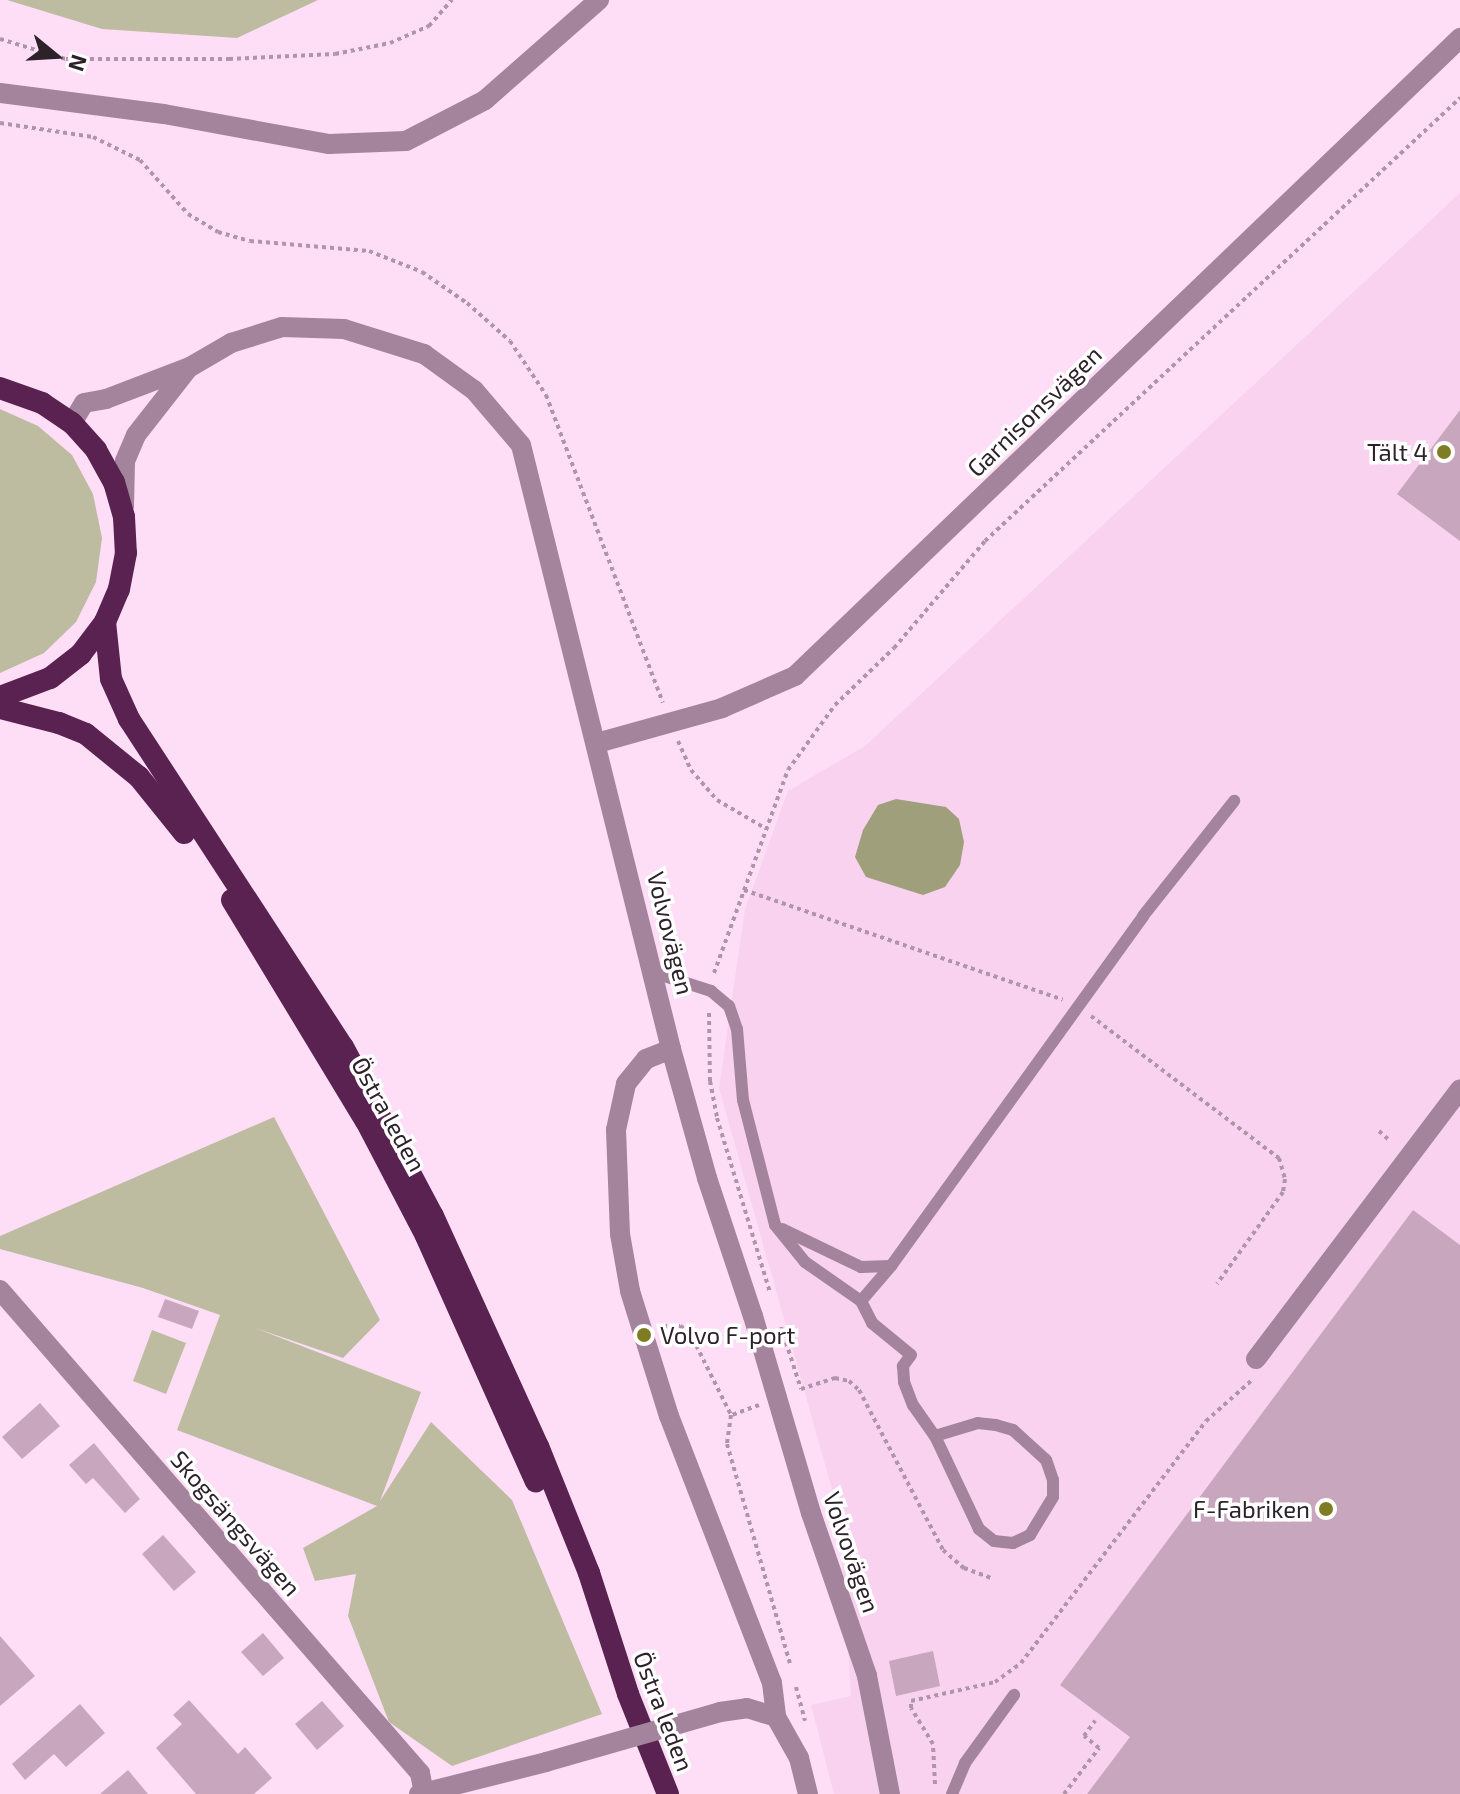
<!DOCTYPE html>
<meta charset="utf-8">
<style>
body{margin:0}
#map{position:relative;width:1460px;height:1794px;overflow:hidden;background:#fedef6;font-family:"Exo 2",sans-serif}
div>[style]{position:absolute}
.built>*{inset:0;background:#f9d2ef}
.green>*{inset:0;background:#bdbca1}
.water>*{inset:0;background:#a09f7b}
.building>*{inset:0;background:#c7a6be}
.path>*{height:4px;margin-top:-2px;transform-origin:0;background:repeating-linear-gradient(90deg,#ae96a8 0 4px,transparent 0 8px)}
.service>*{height:12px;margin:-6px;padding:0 6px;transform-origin:6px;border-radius:6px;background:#a3849c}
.minor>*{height:20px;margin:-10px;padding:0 10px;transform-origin:10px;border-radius:10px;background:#a3849c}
.trunk>*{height:22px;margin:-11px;padding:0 11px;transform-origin:11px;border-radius:11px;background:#5a2250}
.minor-bridge>*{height:20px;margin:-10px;padding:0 10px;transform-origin:10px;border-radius:10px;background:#a3849c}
.dots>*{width:22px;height:22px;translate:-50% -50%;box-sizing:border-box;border:4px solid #fff;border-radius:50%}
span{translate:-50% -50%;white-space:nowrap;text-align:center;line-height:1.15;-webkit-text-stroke:7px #fff;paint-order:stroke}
.street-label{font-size:24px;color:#2d222a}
.poi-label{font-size:24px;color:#2d222a}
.right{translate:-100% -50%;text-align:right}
.left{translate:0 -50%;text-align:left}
.north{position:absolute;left:16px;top:16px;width:80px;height:80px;-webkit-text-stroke:6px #fff;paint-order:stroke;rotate:108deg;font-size:22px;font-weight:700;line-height:32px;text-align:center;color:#2d222a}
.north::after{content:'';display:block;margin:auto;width:28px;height:36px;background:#2d222a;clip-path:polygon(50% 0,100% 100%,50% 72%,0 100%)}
</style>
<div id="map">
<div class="built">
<div style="clip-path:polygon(1460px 193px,1460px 1794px,834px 1794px,811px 1705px,851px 1696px,839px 1514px,719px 1088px,745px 909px,788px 791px,865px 746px)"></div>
</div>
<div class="green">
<div style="clip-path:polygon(7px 0,318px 0,237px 38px,102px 29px)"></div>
<div style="clip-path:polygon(0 409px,38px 426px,72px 455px,93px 494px,102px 538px,96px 582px,76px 622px,44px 653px,0 673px)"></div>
<div style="clip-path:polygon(274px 1117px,380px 1320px,343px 1358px,255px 1328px,421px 1392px,380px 1501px,431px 1422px,512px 1500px,602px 1714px,452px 1766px,389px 1722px,348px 1616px,356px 1574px,315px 1581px,303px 1548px,377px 1506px,177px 1430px,220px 1315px,143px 1288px,0 1249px,0 1236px)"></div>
<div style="clip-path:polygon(152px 1330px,186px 1343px,166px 1394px,133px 1381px)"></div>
</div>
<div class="water">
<div style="clip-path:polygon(896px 799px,946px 807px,959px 819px,964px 842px,960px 865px,945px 887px,923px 895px,866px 877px,855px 857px,863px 830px,878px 805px)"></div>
</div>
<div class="building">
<div style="clip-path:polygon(1460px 410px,1460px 541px,1397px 494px)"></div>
<div style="clip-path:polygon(1413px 1210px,1460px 1245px,1460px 1794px,1087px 1794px,1130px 1737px,1060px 1685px)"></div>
<div style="clip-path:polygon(165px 1299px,199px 1311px,192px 1329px,158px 1317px)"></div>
<div style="clip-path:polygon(40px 1403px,60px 1426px,22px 1459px,2px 1437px)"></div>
<div style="clip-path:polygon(94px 1443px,140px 1499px,125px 1513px,93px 1478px,86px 1484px,69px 1465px)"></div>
<div style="clip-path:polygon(163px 1535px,196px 1572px,174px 1591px,142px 1554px)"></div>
<div style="clip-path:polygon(263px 1633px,284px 1658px,263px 1676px,241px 1652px)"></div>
<div style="clip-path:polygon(0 1636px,35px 1676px,0 1706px)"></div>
<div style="clip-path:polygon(933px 1651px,940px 1686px,896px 1696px,889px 1661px)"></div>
<div style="clip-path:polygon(189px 1700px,238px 1754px,245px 1747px,272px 1778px,254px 1794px,196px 1794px,156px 1748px,182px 1724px,173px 1715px)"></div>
<div style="clip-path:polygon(322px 1701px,344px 1726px,317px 1750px,295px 1724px)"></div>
<div style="clip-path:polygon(80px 1704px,105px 1733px,66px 1767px,54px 1754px,25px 1780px,12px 1764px)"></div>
<div style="clip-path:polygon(128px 1770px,148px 1794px,100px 1794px)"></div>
</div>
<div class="path">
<div style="left:0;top:39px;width:69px;rotate:16.9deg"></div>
<div style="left:66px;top:59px;width:163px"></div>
<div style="left:229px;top:59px;width:106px;rotate:-2.7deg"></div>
<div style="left:335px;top:54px;width:56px;rotate:-11.3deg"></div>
<div style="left:390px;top:43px;width:43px;rotate:-23.6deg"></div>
<div style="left:429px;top:26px;width:35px;rotate:-49deg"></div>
<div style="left:0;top:123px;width:94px;rotate:8.6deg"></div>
<div style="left:93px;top:137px;width:52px;rotate:26.1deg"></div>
<div style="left:140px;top:160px;width:72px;rotate:48.4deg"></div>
<div style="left:188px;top:214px;width:35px;rotate:31deg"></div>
<div style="left:218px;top:232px;width:33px;rotate:16deg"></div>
<div style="left:250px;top:241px;width:119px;rotate:4.8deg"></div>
<div style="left:369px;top:251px;width:57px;rotate:21.6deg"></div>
<div style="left:422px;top:272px;width:55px;rotate:34.6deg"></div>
<div style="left:467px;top:303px;width:57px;rotate:41.5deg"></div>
<div style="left:510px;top:341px;width:65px;rotate:56.3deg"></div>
<div style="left:546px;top:395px;width:329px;rotate:69.2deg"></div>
<div style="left:678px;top:741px;width:32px;rotate:66deg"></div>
<div style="left:691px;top:770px;width:40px;rotate:49deg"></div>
<div style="left:717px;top:800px;width:56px;rotate:30.3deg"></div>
<div style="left:744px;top:890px;width:337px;rotate:19deg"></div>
<div style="left:714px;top:973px;width:216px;rotate:-70deg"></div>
<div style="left:788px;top:770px;width:80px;rotate:-54.1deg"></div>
<div style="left:835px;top:705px;width:82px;rotate:-44deg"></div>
<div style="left:894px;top:648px;width:140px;rotate:-49.6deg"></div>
<div style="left:985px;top:541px;width:650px;rotate:-43deg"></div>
<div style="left:709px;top:1013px;width:68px;rotate:89.2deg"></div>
<div style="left:710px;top:1081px;width:38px;rotate:79deg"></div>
<div style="left:717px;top:1118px;width:182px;rotate:73.1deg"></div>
<div style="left:1091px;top:1016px;width:236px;rotate:37.1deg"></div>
<div style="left:1279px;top:1158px;width:22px;rotate:74deg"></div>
<div style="left:1285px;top:1179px;width:13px;rotate:99deg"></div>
<div style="left:1283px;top:1192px;width:113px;rotate:125.7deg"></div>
<div style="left:1379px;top:1131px;width:15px;rotate:42deg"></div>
<div style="left:663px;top:1326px;width:17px"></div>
<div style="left:680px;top:1326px;width:10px;rotate:29deg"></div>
<div style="left:689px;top:1331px;width:94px;rotate:63.4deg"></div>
<div style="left:781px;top:1327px;width:65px;rotate:72.1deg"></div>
<div style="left:801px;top:1389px;width:36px;rotate:-18deg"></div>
<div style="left:835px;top:1378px;width:14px;rotate:12deg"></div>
<div style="left:849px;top:1381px;width:13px;rotate:42deg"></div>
<div style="left:859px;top:1390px;width:181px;rotate:62.3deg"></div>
<div style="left:943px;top:1550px;width:28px;rotate:41deg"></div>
<div style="left:964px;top:1568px;width:30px;rotate:20deg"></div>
<div style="left:759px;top:1405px;width:30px;rotate:160deg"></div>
<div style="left:731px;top:1415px;width:29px;rotate:98deg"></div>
<div style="left:727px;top:1444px;width:228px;rotate:74deg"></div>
<div style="left:796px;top:1687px;width:35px;rotate:75deg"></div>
<div style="left:935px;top:1784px;width:40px;rotate:-92.9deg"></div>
<div style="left:933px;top:1744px;width:42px;rotate:-121.4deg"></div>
<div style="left:911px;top:1708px;width:7px;rotate:-90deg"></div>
<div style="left:911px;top:1701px;width:86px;rotate:-12.7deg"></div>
<div style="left:995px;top:1682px;width:32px;rotate:-36deg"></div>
<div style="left:1021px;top:1663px;width:305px;rotate:-52.6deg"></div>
<div style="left:1206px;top:1421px;width:62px;rotate:-41.7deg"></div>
<div style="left:1064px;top:1794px;width:58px;rotate:-52.7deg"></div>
<div style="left:1099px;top:1748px;width:19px;rotate:-141deg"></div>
<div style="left:1084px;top:1736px;width:19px;rotate:-54deg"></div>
</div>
<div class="service">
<div style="left:655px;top:973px;width:59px;rotate:17.8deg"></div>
<div style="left:711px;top:991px;width:23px;rotate:40deg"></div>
<div style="left:729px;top:1006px;width:24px;rotate:71deg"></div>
<div style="left:737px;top:1029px;width:71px;rotate:85.2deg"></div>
<div style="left:743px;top:1100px;width:129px;rotate:75.6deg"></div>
<div style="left:775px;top:1225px;width:48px;rotate:51deg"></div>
<div style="left:805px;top:1262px;width:68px;rotate:34.9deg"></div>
<div style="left:861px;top:1301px;width:25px;rotate:63deg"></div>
<div style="left:872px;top:1323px;width:50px;rotate:39.4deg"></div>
<div style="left:911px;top:1355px;width:14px;rotate:126deg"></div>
<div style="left:903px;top:1366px;width:16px;rotate:86deg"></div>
<div style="left:904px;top:1382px;width:25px;rotate:69deg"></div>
<div style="left:913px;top:1405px;width:38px;rotate:55deg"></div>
<div style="left:935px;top:1436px;width:103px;rotate:64.7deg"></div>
<div style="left:979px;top:1529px;width:19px;rotate:39deg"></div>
<div style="left:994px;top:1541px;width:19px;rotate:6deg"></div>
<div style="left:1013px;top:1543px;width:19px;rotate:-25deg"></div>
<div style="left:1030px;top:1535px;width:44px;rotate:-58.8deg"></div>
<div style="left:1053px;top:1497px;width:17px;rotate:-90deg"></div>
<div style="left:1053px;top:1480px;width:21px;rotate:-109deg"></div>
<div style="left:1046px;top:1460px;width:45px;rotate:-137.7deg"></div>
<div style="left:1013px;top:1430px;width:18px;rotate:-164deg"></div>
<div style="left:996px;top:1425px;width:18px;rotate:-174deg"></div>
<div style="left:978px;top:1423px;width:45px;rotate:163.2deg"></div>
<div style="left:782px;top:1229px;width:88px;rotate:25.7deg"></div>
<div style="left:861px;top:1267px;width:30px;rotate:-2deg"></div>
<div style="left:861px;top:1301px;width:46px;rotate:-49.4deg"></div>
<div style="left:891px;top:1266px;width:431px;rotate:-54.2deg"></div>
<div style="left:1143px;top:916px;width:147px;rotate:-51.6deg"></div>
<div style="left:952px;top:1794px;width:34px;rotate:-67deg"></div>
<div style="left:965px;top:1763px;width:84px;rotate:-54.2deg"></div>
</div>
<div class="minor">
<div style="left:0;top:93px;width:165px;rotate:7.3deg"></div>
<div style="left:164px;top:114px;width:168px;rotate:10.3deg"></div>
<div style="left:329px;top:144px;width:77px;rotate:-2.2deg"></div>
<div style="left:406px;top:141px;width:89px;rotate:-27.4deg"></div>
<div style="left:485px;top:100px;width:152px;rotate:-41.3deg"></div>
<div style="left:72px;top:423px;width:23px;rotate:-59deg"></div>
<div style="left:84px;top:403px;width:22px;rotate:-10deg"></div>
<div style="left:106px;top:399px;width:90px;rotate:-20.9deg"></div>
<div style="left:190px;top:367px;width:48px;rotate:-30.3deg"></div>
<div style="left:231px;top:343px;width:53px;rotate:-17.4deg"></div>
<div style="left:282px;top:327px;width:62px;rotate:1.8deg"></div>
<div style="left:344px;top:329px;width:84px;rotate:17.4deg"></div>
<div style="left:424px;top:354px;width:62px;rotate:35.8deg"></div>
<div style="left:474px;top:390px;width:72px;rotate:49.5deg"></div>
<div style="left:521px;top:445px;width:622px;rotate:76.05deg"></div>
<div style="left:671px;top:1049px;width:134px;rotate:74.4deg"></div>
<div style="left:707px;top:1178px;width:145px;rotate:71.6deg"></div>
<div style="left:753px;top:1316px;width:205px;rotate:73.6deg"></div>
<div style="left:811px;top:1513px;width:172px;rotate:71deg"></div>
<div style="left:867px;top:1676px;width:120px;rotate:79deg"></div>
<div style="left:124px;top:506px;width:45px;rotate:-88.7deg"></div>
<div style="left:125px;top:461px;width:28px;rotate:-67deg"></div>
<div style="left:136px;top:435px;width:83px;rotate:-51.9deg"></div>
<div style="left:597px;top:743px;width:130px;rotate:-15.6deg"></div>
<div style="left:722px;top:708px;width:80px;rotate:-23.7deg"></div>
<div style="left:795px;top:676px;width:922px;rotate:-43.81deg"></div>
<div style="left:671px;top:1049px;width:27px;rotate:158deg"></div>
<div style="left:646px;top:1059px;width:32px;rotate:129deg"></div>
<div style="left:626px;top:1084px;width:47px;rotate:102.3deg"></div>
<div style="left:616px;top:1130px;width:104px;rotate:87.8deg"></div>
<div style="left:620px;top:1234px;width:58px;rotate:80deg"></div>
<div style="left:630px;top:1291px;width:131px;rotate:72.7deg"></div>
<div style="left:669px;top:1416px;width:286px;rotate:68.9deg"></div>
<div style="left:772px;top:1683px;width:34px;rotate:83deg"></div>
<div style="left:0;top:1290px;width:640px;rotate:48.99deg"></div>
<div style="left:420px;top:1773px;width:20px;rotate:79deg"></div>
<div style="left:1256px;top:1359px;width:338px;rotate:-52.9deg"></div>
<div style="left:720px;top:1712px;width:27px;rotate:-8deg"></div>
<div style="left:747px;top:1708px;width:30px;rotate:17deg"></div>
<div style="left:776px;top:1717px;width:47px;rotate:60.7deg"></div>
<div style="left:799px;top:1758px;width:37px;rotate:76deg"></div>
<div style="left:419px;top:1794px;width:131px;rotate:-14.1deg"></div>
</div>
<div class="trunk">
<div style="left:0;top:388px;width:45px;rotate:19.7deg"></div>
<div style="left:42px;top:403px;width:36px;rotate:34deg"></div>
<div style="left:72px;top:423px;width:36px;rotate:48deg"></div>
<div style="left:96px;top:450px;width:37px;rotate:61deg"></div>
<div style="left:114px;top:482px;width:36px;rotate:74deg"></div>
<div style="left:124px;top:517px;width:36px;rotate:87deg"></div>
<div style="left:126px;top:553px;width:37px;rotate:101deg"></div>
<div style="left:119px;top:589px;width:36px;rotate:113deg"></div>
<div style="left:105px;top:622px;width:40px;rotate:127deg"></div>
<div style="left:81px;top:654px;width:39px;rotate:142deg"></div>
<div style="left:50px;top:678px;width:53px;rotate:159.2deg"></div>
<div style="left:105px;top:622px;width:57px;rotate:84deg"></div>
<div style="left:111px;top:679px;width:44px;rotate:65.8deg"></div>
<div style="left:129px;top:719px;width:392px;rotate:56.9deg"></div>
<div style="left:343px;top:1047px;width:191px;rotate:62deg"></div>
<div style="left:433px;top:1216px;width:253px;rotate:65.5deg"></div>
<div style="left:538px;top:1446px;width:137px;rotate:68.1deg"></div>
<div style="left:589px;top:1573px;width:127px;rotate:72.1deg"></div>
<div style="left:628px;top:1694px;width:108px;rotate:68.2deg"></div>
<div style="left:0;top:708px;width:61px;rotate:14.3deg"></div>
<div style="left:59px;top:723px;width:29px;rotate:22deg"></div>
<div style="left:86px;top:734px;width:68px;rotate:39.1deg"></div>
<div style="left:139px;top:777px;width:72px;rotate:51.2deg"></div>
<div style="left:232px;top:900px;width:258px;rotate:58.8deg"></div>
<div style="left:366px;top:1121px;width:130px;rotate:62.4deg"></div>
<div style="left:426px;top:1236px;width:269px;rotate:65.9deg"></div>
</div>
<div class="minor-bridge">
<div style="left:546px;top:1762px;width:181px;rotate:-16deg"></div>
</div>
<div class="dots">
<div style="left:1444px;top:452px;background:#807c23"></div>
<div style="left:644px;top:1335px;background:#807c23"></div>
<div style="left:1326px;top:1509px;background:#807c23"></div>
</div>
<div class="street-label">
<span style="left:1034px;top:411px;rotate:-44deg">Garnisonsvägen</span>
<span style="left:671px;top:933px;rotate:76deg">Volvovägen</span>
<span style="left:389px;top:1114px;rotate:61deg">Östra leden</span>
<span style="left:236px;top:1523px;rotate:49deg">Skogsängsvägen</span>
<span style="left:852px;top:1552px;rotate:71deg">Volvovägen</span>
<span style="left:664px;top:1711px;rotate:69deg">Östra leden</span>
</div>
<div class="poi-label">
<span class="right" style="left:1428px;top:452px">Tält 4</span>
<span class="left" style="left:660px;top:1335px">Volvo F-port</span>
<span class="right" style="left:1310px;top:1509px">F-Fabriken</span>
</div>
<div class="north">N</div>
</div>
